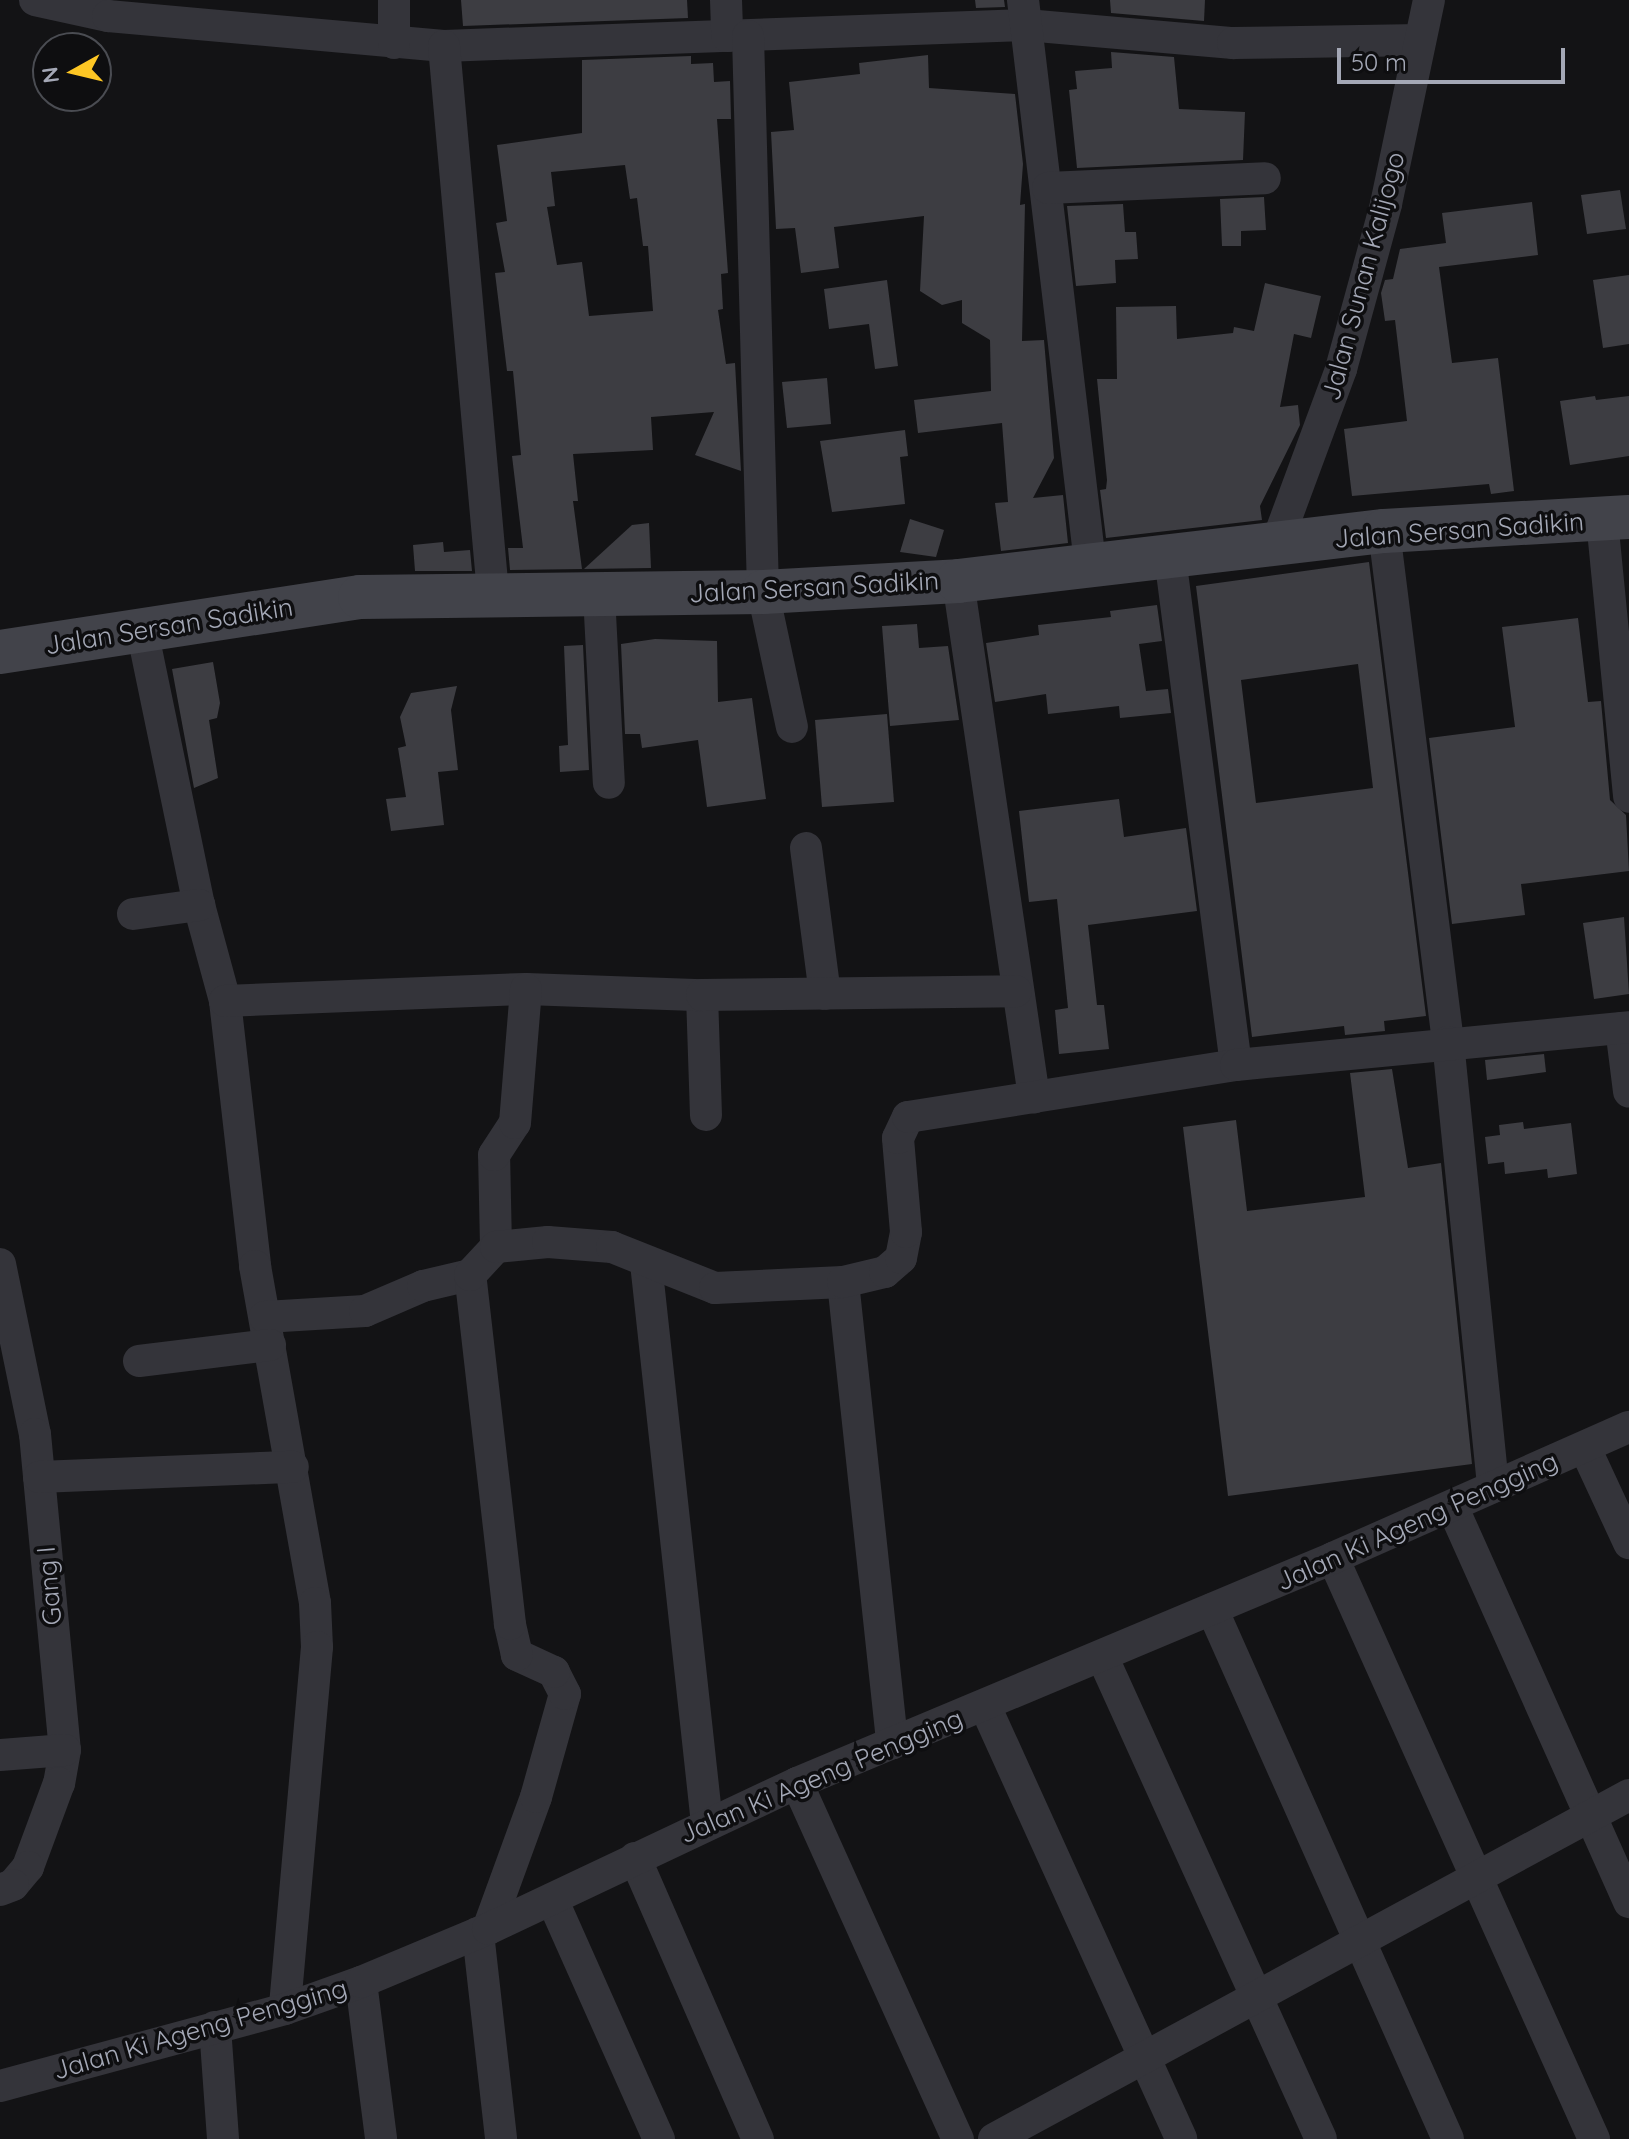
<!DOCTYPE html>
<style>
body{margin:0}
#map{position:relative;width:1629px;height:2139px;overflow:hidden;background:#131315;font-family:Quicksand,sans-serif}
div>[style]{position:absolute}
.building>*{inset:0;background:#3d3d42}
.street>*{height:32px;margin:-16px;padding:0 16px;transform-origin:16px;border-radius:16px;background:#34343a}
.secondary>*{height:44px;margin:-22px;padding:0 22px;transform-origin:22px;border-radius:22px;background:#42434a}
span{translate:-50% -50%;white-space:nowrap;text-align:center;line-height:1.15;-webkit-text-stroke:7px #0e0e10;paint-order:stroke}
.street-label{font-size:26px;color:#a4a8b6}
.north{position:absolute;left:32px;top:32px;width:80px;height:80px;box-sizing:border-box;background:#0e0e10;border:2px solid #4a4c52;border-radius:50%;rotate:262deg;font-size:22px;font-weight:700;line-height:32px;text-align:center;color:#a4a8b6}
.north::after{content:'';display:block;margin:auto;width:28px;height:36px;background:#fdc624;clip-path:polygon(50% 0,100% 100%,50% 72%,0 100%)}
.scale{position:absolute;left:1337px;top:48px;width:228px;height:36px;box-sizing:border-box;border:4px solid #a4a8b6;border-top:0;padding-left:10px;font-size:24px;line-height:28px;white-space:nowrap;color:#a4a8b6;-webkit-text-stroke:6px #0e0e10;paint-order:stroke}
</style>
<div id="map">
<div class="building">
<div style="clip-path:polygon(461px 0,687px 0,688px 18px,463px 26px)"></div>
<div style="clip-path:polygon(975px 0,1004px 0,1005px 7px,976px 8px)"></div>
<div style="clip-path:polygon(1110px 0,1205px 0,1204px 21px,1111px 13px)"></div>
<div style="clip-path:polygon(1111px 52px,1174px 57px,1179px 109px,1245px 112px,1243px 160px,1077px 168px,1069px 90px,1077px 89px,1075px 71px,1112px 68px)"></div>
<div style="clip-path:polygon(928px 55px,929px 88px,1015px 94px,1023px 164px,1020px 205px,1025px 204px,1022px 341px,1044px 340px,1054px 458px,1033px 498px,1063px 495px,1068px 543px,1001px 551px,995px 503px,1008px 502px,1002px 423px,918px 433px,914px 400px,991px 391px,990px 340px,962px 323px,962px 300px,942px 305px,920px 291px,924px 216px,834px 227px,839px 268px,801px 273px,795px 228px,776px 229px,771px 132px,794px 130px,789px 82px,860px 74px,859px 63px)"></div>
<div style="clip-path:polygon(evenodd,691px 56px,691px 64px,713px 63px,714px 82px,730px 81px,731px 119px,717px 119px,728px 273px,721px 274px,723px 309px,718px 310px,726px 364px,735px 363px,741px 471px,695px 455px,714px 412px,651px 417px,653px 450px,573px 454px,578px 501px,573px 501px,582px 569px,510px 570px,508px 548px,523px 548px,512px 456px,521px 455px,513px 371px,507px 371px,495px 273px,505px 272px,496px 223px,507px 221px,497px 145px,582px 133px,582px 60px,691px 56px,625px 165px,630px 199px,637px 198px,643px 246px,648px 246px,653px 311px,589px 316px,582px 262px,557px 265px,547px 207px,555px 206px,551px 172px,625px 165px)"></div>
<div style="clip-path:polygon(1620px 190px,1626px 229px,1587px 234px,1581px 195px)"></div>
<div style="clip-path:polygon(1264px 197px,1266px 230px,1241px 231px,1241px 246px,1222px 246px,1220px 199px)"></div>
<div style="clip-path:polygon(1532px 202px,1538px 255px,1439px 267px,1452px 363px,1498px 358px,1514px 491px,1491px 494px,1489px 484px,1352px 496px,1344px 429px,1407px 421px,1395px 320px,1385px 321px,1381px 293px,1385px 280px,1393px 279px,1400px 249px,1446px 243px,1442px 213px)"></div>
<div style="clip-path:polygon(1123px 204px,1125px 232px,1136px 232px,1138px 259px,1115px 260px,1116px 283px,1076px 286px,1067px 206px)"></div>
<div style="clip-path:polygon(1629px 275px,1629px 344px,1603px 348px,1593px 280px)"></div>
<div style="clip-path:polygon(887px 280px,898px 366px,875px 369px,869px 324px,829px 329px,824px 289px)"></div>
<div style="clip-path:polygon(1265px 283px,1321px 296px,1311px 338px,1294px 334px,1280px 407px,1298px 405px,1300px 425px,1260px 506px,1262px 520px,1106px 538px,1100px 490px,1106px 489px,1107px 480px,1097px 379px,1117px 379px,1116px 307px,1176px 306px,1177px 339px,1233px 333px,1234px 327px,1254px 331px)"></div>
<div style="clip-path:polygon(827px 378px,831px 424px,787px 428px,782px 382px)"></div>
<div style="clip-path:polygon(1595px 396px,1596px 400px,1629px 396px,1629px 456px,1570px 465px,1560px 401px)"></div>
<div style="clip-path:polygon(905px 430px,908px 456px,900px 457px,905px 504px,832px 512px,820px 441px)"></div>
<div style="clip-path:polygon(910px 519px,944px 530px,936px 557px,900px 552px)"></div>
<div style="clip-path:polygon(649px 523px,651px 568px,584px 569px,632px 525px)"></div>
<div style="clip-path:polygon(443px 542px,444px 552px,470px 550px,472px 571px,415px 571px,413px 545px)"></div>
<div style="clip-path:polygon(evenodd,1369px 562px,1426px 1016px,1384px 1021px,1385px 1031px,1345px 1035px,1344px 1026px,1252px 1037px,1196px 586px,1369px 562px,1358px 664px,1373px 788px,1256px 803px,1241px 680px,1358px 664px)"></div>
<div style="clip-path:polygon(1157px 605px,1162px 641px,1139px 644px,1146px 691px,1168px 689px,1171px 713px,1120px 718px,1119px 706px,1048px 714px,1046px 694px,995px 702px,986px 643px,1039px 635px,1038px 625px,1111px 617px,1110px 611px)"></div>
<div style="clip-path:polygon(1578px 618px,1588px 702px,1601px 701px,1610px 800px,1626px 815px,1629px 871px,1521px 884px,1525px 915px,1452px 924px,1429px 738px,1515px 727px,1502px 627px)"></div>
<div style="clip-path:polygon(917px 624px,919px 648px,948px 646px,959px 720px,890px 726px,882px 626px)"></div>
<div style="clip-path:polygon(655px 639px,717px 641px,718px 702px,752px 698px,766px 799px,707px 807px,698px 740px,642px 748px,640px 734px,625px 734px,621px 644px)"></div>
<div style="clip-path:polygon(583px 645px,589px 770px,560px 772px,559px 746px,568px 745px,564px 646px)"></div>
<div style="clip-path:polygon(213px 662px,220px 703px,217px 718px,209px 720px,218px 778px,194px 788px,172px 669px)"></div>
<div style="clip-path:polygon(457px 686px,451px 710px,458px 770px,438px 772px,444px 825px,391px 831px,386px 799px,406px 797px,398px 748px,406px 746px,400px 717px,411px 693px)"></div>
<div style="clip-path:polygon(887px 714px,894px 802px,822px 807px,815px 720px)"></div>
<div style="clip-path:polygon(1119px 799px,1124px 837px,1186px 828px,1197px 911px,1088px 925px,1097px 1005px,1104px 1005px,1109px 1049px,1059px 1054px,1055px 1010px,1068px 1008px,1057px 899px,1029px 902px,1019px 811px)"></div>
<div style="clip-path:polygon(1624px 917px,1629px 994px,1594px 999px,1583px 923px)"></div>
<div style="clip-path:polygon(1544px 1054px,1546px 1072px,1487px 1080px,1485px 1060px)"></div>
<div style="clip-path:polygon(1392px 1069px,1408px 1168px,1441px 1163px,1472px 1464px,1228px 1496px,1183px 1127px,1236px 1120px,1247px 1211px,1365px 1197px,1350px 1073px)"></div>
<div style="clip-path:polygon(1523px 1122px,1524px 1129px,1571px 1123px,1577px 1174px,1548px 1178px,1547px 1169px,1505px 1174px,1504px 1162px,1488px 1164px,1485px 1137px,1500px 1135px,1499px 1125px)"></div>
</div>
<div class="street">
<div style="left:35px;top:0;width:75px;rotate:12.4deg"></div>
<div style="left:108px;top:16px;width:337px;rotate:5.1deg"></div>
<div style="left:444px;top:46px;width:582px;rotate:-2.07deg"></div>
<div style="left:1026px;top:25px;width:208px;rotate:5deg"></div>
<div style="left:1233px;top:43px;width:187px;rotate:-0.9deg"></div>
<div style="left:394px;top:0;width:43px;rotate:90deg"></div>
<div style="left:726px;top:0;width:36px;rotate:88deg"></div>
<div style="left:1023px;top:0;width:567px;rotate:83.21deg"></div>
<div style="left:748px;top:36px;width:556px;rotate:88.45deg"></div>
<div style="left:763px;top:592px;width:138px;rotate:77.9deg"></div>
<div style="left:444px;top:46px;width:549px;rotate:84.88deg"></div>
<div style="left:1048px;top:188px;width:217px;rotate:-2.6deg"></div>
<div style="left:1602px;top:520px;width:278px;rotate:84.4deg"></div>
<div style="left:1384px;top:531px;width:515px;rotate:82.86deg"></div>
<div style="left:1448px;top:1042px;width:447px;rotate:84.2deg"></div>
<div style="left:1276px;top:545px;width:188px;rotate:-69.7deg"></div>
<div style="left:1341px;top:369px;width:171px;rotate:-74.7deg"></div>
<div style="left:1386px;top:204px;width:208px;rotate:-78.1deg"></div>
<div style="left:1170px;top:557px;width:512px;rotate:82.6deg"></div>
<div style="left:958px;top:581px;width:522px;rotate:81.62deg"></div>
<div style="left:599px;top:595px;width:188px;rotate:87deg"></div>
<div style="left:142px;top:630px;width:281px;rotate:78.3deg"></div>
<div style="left:199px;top:905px;width:99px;rotate:74.8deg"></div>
<div style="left:225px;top:1001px;width:267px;rotate:83.5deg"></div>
<div style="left:255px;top:1266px;width:342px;rotate:79.9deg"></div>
<div style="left:315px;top:1603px;width:44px;rotate:87.4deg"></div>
<div style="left:317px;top:1647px;width:363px;rotate:95.1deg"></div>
<div style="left:806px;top:848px;width:147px;rotate:82.6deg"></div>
<div style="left:133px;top:914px;width:67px;rotate:-7.8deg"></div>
<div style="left:702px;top:995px;width:120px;rotate:88.1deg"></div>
<div style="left:225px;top:1001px;width:301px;rotate:-2.3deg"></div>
<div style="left:526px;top:989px;width:176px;rotate:2deg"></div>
<div style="left:702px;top:995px;width:314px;rotate:-0.7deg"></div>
<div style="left:1621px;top:1028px;width:64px;rotate:82.8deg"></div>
<div style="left:496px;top:1247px;width:92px;rotate:-91.2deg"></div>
<div style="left:494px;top:1155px;width:38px;rotate:-57deg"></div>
<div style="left:515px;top:1123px;width:134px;rotate:-85.3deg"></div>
<div style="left:646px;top:1263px;width:564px;rotate:83.79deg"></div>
<div style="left:0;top:1264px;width:174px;rotate:78.4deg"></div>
<div style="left:35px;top:1434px;width:317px;rotate:84.6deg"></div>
<div style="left:65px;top:1750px;width:34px;rotate:100deg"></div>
<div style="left:59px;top:1783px;width:90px;rotate:110.3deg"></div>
<div style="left:28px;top:1867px;width:23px;rotate:130deg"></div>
<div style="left:13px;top:1885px;width:14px;rotate:159deg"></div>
<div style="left:843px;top:1282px;width:464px;rotate:83.9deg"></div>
<div style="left:265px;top:1317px;width:100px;rotate:-3.4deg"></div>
<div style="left:365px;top:1311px;width:63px;rotate:-23.3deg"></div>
<div style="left:423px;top:1286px;width:48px;rotate:-13.2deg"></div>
<div style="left:139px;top:1361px;width:132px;rotate:-7deg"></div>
<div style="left:1585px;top:1448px;width:105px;rotate:65.1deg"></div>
<div style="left:39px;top:1477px;width:254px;rotate:-2.3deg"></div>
<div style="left:1452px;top:1506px;width:434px;rotate:65.9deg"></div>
<div style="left:1333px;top:1558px;width:637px;rotate:65.81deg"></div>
<div style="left:1212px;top:1609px;width:580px;rotate:66deg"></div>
<div style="left:1102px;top:1656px;width:530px;rotate:65.61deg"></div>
<div style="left:985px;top:1706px;width:475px;rotate:65.6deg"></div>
<div style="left:0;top:1755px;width:65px;rotate:-4.4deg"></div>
<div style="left:797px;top:1783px;width:391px;rotate:65.7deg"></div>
<div style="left:635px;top:1858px;width:307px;rotate:66.4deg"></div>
<div style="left:552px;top:1899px;width:263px;rotate:66deg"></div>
<div style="left:488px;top:1929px;width:140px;rotate:-70deg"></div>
<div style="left:536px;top:1797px;width:107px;rotate:-74.3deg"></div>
<div style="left:565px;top:1694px;width:25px;rotate:-117deg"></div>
<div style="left:554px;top:1672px;width:41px;rotate:-155.3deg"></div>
<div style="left:517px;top:1655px;width:32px;rotate:-103deg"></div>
<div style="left:510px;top:1624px;width:351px;rotate:-96.5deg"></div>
<div style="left:470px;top:1275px;width:38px;rotate:-47deg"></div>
<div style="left:496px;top:1247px;width:52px;rotate:-5.5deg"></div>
<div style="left:548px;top:1242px;width:64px;rotate:4.5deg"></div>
<div style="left:612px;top:1247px;width:111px;rotate:21.7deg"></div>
<div style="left:715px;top:1288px;width:128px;rotate:-2.7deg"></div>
<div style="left:843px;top:1282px;width:43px;rotate:-13.4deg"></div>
<div style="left:885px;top:1272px;width:21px;rotate:-41deg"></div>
<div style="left:901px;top:1258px;width:26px;rotate:-79deg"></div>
<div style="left:906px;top:1232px;width:94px;rotate:-94.9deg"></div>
<div style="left:898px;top:1138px;width:23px;rotate:-65deg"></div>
<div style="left:908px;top:1117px;width:332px;rotate:-9deg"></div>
<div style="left:1236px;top:1065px;width:395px;rotate:-5.5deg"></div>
<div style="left:478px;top:1933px;width:207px;rotate:83.6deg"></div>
<div style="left:361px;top:1982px;width:158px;rotate:82.7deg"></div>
<div style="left:215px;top:2027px;width:112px;rotate:85.9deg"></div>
<div style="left:0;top:2086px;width:295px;rotate:-15.1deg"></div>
<div style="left:285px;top:2009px;width:81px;rotate:-19.6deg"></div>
<div style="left:361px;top:1982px;width:138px;rotate:-22.7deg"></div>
<div style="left:488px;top:1929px;width:342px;rotate:-25.3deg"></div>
<div style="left:797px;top:1783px;width:581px;rotate:-22.77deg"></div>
<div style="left:1333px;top:1558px;width:324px;rotate:-23.9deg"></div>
<div style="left:994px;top:2139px;width:722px;rotate:-28.45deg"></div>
</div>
<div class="secondary">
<div style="left:0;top:652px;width:364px;rotate:-8.7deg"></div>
<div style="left:360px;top:597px;width:403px;rotate:-0.7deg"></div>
<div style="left:763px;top:592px;width:195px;rotate:-3.2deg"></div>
<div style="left:958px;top:581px;width:429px;rotate:-6.7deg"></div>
<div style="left:1384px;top:531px;width:245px;rotate:-3.3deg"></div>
</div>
<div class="street-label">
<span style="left:1363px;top:276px;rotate:-75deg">Jalan Sunan Kalijogo</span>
<span style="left:1459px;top:530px;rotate:-4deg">Jalan Sersan Sadikin</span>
<span style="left:814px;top:587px;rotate:-3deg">Jalan Sersan Sadikin</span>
<span style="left:169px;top:626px;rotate:-9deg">Jalan Sersan Sadikin</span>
<span style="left:1417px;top:1521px;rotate:-24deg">Jalan Ki Ageng Pengging</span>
<span style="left:49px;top:1586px;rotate:-95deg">Gang I</span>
<span style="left:821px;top:1776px;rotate:-23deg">Jalan Ki Ageng Pengging</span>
<span style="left:200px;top:2029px;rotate:-16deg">Jalan Ki Ageng Pengging</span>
</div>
<div class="north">N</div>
<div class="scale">50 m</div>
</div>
